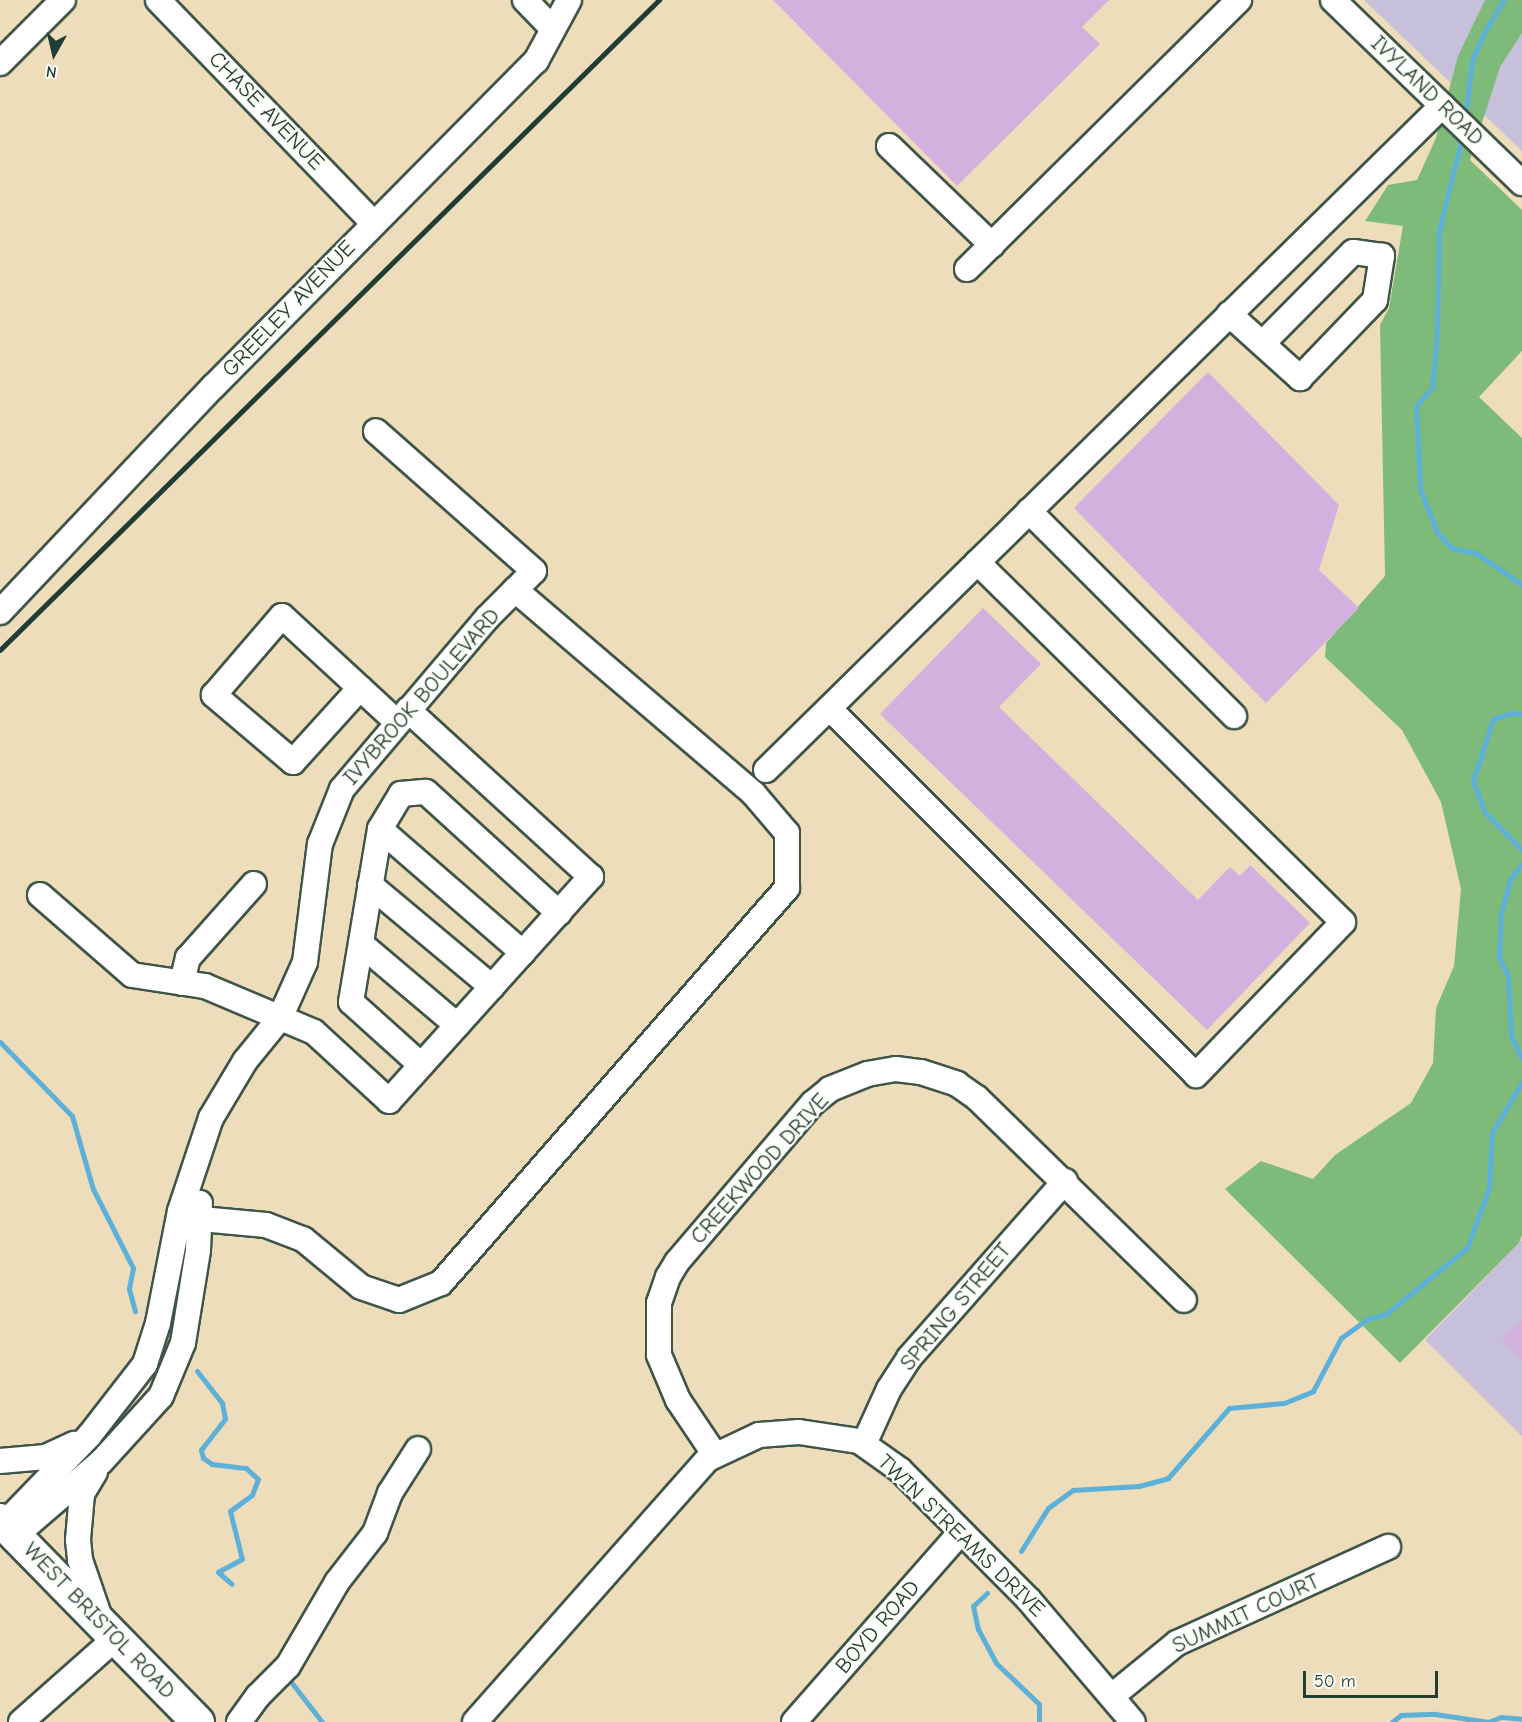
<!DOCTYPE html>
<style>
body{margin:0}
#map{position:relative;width:1522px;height:1722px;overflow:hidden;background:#edb;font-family:"Comic Neue",sans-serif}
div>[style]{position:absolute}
.industrial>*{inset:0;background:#c6c0da}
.forest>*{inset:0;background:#7ebb7a}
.stream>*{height:5px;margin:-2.5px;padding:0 2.5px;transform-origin:2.5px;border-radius:2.5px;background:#5db0d8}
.building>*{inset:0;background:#d2b1df}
.roads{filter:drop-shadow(2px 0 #3e5548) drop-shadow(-2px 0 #3e5548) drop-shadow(0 2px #3e5548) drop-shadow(0 -2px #3e5548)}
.minor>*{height:24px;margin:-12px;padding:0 12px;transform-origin:12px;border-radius:12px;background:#fff}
.major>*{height:32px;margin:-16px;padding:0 16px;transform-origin:16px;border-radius:16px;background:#fff}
.rail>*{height:4.5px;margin:-2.25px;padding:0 2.25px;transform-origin:2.25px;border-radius:2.25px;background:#1f3d34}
span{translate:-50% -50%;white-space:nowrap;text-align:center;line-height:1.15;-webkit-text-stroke:4.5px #fdfcf7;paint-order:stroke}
.street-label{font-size:22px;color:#1f3d34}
.north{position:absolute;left:24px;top:24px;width:60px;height:60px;-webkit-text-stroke:4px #fdfcf7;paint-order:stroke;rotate:188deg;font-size:16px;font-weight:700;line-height:24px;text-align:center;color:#1f3d34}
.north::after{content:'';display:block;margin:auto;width:21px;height:27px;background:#1f3d34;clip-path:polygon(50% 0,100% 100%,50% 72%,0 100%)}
.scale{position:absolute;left:1303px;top:1671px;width:135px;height:27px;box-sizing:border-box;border:3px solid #1f3d34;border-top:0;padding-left:8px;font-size:18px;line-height:21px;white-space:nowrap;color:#1f3d34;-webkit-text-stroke:4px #fdfcf7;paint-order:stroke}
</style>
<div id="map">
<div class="industrial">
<div style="clip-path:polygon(1364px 0,1522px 0,1522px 151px)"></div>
<div style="clip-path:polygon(1522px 1240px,1522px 1436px,1425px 1340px)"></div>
</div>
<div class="forest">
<div style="clip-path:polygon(1485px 0,1522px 0,1522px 33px,1500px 67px,1470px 160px,1522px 210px,1522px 351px,1479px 397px,1522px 438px,1522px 1235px,1519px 1243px,1400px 1363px,1225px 1189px,1261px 1161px,1313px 1179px,1335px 1155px,1411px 1103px,1433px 1063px,1436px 1008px,1454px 966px,1461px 889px,1441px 802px,1402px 730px,1325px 657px,1326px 643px,1385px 576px,1380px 325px,1389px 308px,1403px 226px,1365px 221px,1388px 185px,1417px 180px,1436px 138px,1458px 56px)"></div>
</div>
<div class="stream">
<div style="left:1465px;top:119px;width:58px;rotate:-83.1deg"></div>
<div style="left:1472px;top:61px;width:30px;rotate:-67deg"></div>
<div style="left:1484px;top:33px;width:39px;rotate:-59deg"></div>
<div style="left:1462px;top:137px;width:97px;rotate:103.7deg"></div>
<div style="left:1439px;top:231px;width:105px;rotate:91.1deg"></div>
<div style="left:1437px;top:336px;width:52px;rotate:95.5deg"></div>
<div style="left:1432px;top:388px;width:24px;rotate:132deg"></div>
<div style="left:1416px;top:406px;width:83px;rotate:87.2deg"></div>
<div style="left:1420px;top:489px;width:46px;rotate:68.4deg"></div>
<div style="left:1437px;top:532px;width:22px;rotate:47deg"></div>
<div style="left:1452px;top:548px;width:25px;rotate:12deg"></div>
<div style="left:1476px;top:553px;width:56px;rotate:34.8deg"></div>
<div style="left:1522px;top:714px;width:10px;rotate:-174deg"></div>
<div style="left:1512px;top:713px;width:20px;rotate:162deg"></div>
<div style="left:1493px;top:719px;width:65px;rotate:107.9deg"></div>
<div style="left:1473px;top:781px;width:33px;rotate:69deg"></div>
<div style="left:1485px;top:812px;width:53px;rotate:45.8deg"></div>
<div style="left:1522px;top:864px;width:20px;rotate:127deg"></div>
<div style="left:1510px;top:880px;width:35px;rotate:105deg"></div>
<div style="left:1501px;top:914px;width:43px;rotate:92.7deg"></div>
<div style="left:1499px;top:957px;width:21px;rotate:65deg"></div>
<div style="left:1508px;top:976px;width:60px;rotate:87.1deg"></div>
<div style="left:1511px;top:1036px;width:25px;rotate:64deg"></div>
<div style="left:0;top:1042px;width:103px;rotate:45.8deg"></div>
<div style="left:72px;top:1116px;width:76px;rotate:74deg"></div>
<div style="left:93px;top:1189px;width:89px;rotate:63.1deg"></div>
<div style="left:133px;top:1268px;width:21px;rotate:101deg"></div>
<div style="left:129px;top:1289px;width:23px;rotate:75deg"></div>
<div style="left:197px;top:1371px;width:41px;rotate:52deg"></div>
<div style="left:222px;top:1403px;width:16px;rotate:79deg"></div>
<div style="left:225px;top:1419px;width:39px;rotate:128deg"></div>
<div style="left:201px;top:1450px;width:8px;rotate:76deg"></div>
<div style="left:203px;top:1458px;width:11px;rotate:34deg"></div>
<div style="left:212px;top:1464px;width:34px;rotate:7deg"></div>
<div style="left:246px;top:1468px;width:16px;rotate:43deg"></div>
<div style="left:258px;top:1479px;width:17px;rotate:111deg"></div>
<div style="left:252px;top:1495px;width:27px;rotate:144deg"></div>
<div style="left:230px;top:1511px;width:49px;rotate:76deg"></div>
<div style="left:242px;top:1559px;width:27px;rotate:152deg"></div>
<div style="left:218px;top:1572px;width:18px;rotate:41deg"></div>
<div style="left:1021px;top:1551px;width:51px;rotate:-57.9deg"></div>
<div style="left:1048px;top:1508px;width:31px;rotate:-36deg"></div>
<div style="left:1073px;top:1490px;width:66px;rotate:-3.5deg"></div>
<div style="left:1139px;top:1486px;width:30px;rotate:-15deg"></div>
<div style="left:1168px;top:1478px;width:93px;rotate:-48.9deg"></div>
<div style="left:1229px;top:1408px;width:55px;rotate:-5.2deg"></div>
<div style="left:1284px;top:1403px;width:31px;rotate:-22deg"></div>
<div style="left:1313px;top:1391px;width:60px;rotate:-62.2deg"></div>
<div style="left:1341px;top:1338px;width:32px;rotate:-36deg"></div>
<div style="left:1367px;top:1319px;width:20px;rotate:-15deg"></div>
<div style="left:1386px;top:1314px;width:104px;rotate:-39.2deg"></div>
<div style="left:1467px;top:1248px;width:64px;rotate:-69.9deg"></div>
<div style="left:1489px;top:1188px;width:55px;rotate:-86.9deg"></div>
<div style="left:1492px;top:1133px;width:59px;rotate:-59.5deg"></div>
<div style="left:987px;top:1593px;width:19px;rotate:137deg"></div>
<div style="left:973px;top:1606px;width:24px;rotate:78deg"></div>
<div style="left:978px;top:1629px;width:38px;rotate:62deg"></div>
<div style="left:996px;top:1663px;width:59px;rotate:43.6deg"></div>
<div style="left:1039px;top:1704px;width:18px;rotate:90deg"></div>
<div style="left:288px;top:1678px;width:56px;rotate:52.3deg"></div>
<div style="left:1392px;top:1722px;width:11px;rotate:-38deg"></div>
<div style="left:1401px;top:1715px;width:34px;rotate:-2deg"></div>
<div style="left:1435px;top:1714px;width:54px;rotate:8.6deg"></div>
<div style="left:1488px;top:1722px;width:14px;rotate:-21deg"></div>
<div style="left:1501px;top:1717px;width:21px;rotate:5deg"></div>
</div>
<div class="building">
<div style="clip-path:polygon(773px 0,1109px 0,1082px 27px,1100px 44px,957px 186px)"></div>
<div style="clip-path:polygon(1208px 372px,1339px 505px,1319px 570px,1359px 608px,1266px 703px,1074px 508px)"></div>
<div style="clip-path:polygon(983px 608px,1041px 664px,999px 707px,1198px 900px,1230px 867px,1240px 876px,1250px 865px,1310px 923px,1207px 1030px,880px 714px)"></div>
<div style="clip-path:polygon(1522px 1319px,1522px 1360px,1501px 1340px)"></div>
</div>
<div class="roads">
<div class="minor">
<div style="left:158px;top:0;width:310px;rotate:46deg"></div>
<div style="left:525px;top:0;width:40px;rotate:46deg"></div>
<div style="left:1333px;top:0;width:263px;rotate:44.1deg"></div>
<div style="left:0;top:63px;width:89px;rotate:-45deg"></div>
<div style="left:889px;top:146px;width:143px;rotate:43.9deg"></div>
<div style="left:967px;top:269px;width:383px;rotate:-44.7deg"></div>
<div style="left:1229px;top:314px;width:96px;rotate:42deg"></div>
<div style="left:1300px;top:378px;width:108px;rotate:-46.1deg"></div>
<div style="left:1375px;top:300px;width:45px;rotate:-81deg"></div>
<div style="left:1382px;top:256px;width:29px;rotate:-172deg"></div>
<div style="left:1353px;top:252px;width:129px;rotate:134.7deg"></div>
<div style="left:1029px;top:511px;width:290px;rotate:45deg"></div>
<div style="left:0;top:612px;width:311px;rotate:-46.6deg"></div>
<div style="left:214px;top:386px;width:458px;rotate:-45.3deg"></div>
<div style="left:536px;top:61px;width:69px;rotate:-61.6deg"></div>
<div style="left:360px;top:688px;width:100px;rotate:132.2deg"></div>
<div style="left:293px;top:762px;width:104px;rotate:-139.7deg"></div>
<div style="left:214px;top:695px;width:104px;rotate:-49.3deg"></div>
<div style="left:282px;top:616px;width:156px;rotate:42.7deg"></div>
<div style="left:829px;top:708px;width:519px;rotate:45deg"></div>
<div style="left:1196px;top:1075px;width:212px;rotate:-46.1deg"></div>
<div style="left:1343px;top:922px;width:513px;rotate:-135.47deg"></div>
<div style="left:766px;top:770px;width:948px;rotate:-44.49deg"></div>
<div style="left:380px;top:829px;width:189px;rotate:40.9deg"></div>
<div style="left:370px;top:885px;width:159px;rotate:39.9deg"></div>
<div style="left:40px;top:895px;width:122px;rotate:41deg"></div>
<div style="left:132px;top:975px;width:74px;rotate:8.6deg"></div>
<div style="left:205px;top:986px;width:118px;rotate:22.9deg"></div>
<div style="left:314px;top:1032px;width:102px;rotate:42.6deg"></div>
<div style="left:389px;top:1101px;width:302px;rotate:-48deg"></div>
<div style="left:591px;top:877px;width:248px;rotate:-137.6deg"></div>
<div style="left:361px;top:944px;width:126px;rotate:40.2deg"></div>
<div style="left:182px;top:983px;width:26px;rotate:-77deg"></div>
<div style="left:188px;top:958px;width:99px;rotate:-48.3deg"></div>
<div style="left:421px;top:1065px;width:94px;rotate:-138deg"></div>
<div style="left:351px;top:1002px;width:175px;rotate:-80.5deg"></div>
<div style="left:380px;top:829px;width:41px;rotate:-59deg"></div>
<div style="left:401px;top:794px;width:25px;rotate:-5deg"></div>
<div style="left:426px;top:792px;width:180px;rotate:42.3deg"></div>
<div style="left:201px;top:1219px;width:65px;rotate:5.3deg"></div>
<div style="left:266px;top:1225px;width:40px;rotate:21deg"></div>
<div style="left:303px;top:1239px;width:75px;rotate:39.6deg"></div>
<div style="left:361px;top:1287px;width:40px;rotate:18.9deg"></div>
<div style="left:399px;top:1300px;width:45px;rotate:-22deg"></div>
<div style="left:441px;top:1283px;width:525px;rotate:-48.78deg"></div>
<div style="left:787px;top:888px;width:55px;rotate:-90deg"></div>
<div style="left:787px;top:833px;width:52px;rotate:-130.4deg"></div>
<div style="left:753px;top:793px;width:313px;rotate:-139.5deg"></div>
<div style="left:864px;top:1444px;width:60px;rotate:-65.6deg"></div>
<div style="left:889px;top:1389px;width:37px;rotate:-57deg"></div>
<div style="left:909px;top:1358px;width:236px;rotate:-48.6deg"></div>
<div style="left:715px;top:1455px;width:66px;rotate:-123.9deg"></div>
<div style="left:678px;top:1400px;width:49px;rotate:-112.9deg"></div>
<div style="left:659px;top:1355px;width:52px;rotate:-90deg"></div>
<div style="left:659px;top:1303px;width:28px;rotate:-71deg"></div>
<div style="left:668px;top:1277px;width:17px;rotate:-59deg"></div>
<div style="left:677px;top:1262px;width:209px;rotate:-49.5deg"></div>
<div style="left:813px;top:1103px;width:22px;rotate:-39deg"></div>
<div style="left:830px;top:1089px;width:40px;rotate:-22deg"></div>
<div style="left:867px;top:1074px;width:29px;rotate:-10deg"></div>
<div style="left:896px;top:1069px;width:25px;rotate:7deg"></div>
<div style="left:921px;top:1072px;width:38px;rotate:18deg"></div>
<div style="left:957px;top:1084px;width:24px;rotate:35deg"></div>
<div style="left:977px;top:1098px;width:289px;rotate:44.3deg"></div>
<div style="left:0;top:1461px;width:46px;rotate:-5deg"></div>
<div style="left:46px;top:1457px;width:31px;rotate:-25deg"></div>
<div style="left:95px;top:1472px;width:26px;rotate:121deg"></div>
<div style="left:82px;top:1494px;width:46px;rotate:95deg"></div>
<div style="left:78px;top:1540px;width:20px;rotate:84deg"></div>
<div style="left:80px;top:1560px;width:61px;rotate:71deg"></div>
<div style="left:4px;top:1524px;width:122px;rotate:-46deg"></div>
<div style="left:89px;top:1436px;width:91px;rotate:-52.1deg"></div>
<div style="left:145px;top:1364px;width:43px;rotate:-72.4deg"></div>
<div style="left:158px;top:1323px;width:114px;rotate:-78.9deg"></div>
<div style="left:180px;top:1211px;width:98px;rotate:-71.6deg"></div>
<div style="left:211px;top:1118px;width:66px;rotate:-59.2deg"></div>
<div style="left:245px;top:1061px;width:55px;rotate:-50.9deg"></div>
<div style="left:280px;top:1018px;width:61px;rotate:-65.9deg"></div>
<div style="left:305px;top:962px;width:119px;rotate:-82.8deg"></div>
<div style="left:320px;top:844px;width:59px;rotate:-68.2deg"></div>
<div style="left:342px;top:789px;width:224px;rotate:-49.7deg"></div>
<div style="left:487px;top:618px;width:66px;rotate:-45deg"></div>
<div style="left:534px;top:571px;width:211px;rotate:-138.5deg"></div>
<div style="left:16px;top:1535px;width:112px;rotate:-40.7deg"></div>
<div style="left:101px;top:1462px;width:89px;rotate:-47.7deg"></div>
<div style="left:161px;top:1396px;width:57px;rotate:-67.5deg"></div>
<div style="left:183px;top:1343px;width:94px;rotate:-80.8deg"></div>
<div style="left:198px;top:1250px;width:47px;rotate:-87.6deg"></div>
<div style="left:1112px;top:1696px;width:84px;rotate:-39.2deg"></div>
<div style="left:1177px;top:1643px;width:232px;rotate:-24.5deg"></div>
<div style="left:21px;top:1722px;width:127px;rotate:-41.5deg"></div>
<div style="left:239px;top:1722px;width:32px;rotate:-54deg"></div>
<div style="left:258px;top:1696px;width:42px;rotate:-45deg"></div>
<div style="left:288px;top:1666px;width:97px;rotate:-59.7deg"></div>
<div style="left:337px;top:1582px;width:62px;rotate:-52.2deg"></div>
<div style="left:375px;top:1533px;width:43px;rotate:-69.4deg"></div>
<div style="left:390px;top:1493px;width:52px;rotate:-57.5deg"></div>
<div style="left:475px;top:1722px;width:351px;rotate:-48.5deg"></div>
<div style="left:708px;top:1459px;width:56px;rotate:-25.2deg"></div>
<div style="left:759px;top:1435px;width:40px;rotate:-4.3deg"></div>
<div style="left:799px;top:1432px;width:61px;rotate:8.5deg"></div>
<div style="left:859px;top:1441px;width:50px;rotate:35.3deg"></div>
<div style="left:900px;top:1470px;width:183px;rotate:45.2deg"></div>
<div style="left:1029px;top:1600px;width:160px;rotate:49.6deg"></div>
<div style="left:794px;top:1722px;width:253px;rotate:-48.7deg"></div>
</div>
<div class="major">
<div style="left:0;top:1520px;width:283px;rotate:45.6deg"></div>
</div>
</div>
<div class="rail">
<div style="left:0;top:650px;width:926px;rotate:-44.61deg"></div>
</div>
<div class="street-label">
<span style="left:1427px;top:91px;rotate:44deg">IVYLAND ROAD</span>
<span style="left:266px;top:111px;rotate:46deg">CHASE AVENUE</span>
<span style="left:289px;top:309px;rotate:-46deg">GREELEY AVENUE</span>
<span style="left:422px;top:697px;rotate:-49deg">IVYBROOK BOULEVARD</span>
<span style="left:760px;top:1169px;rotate:-48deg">CREEKWOOD DRIVE</span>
<span style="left:956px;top:1307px;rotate:-50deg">SPRING STREET</span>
<span style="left:961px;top:1536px;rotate:44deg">TWIN STREAMS DRIVE</span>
<span style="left:1246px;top:1614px;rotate:-25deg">SUMMIT COURT</span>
<span style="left:99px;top:1621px;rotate:46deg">WEST BRISTOL ROAD</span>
<span style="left:878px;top:1627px;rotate:-49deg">BOYD ROAD</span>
</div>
<div class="north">N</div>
<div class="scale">50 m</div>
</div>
